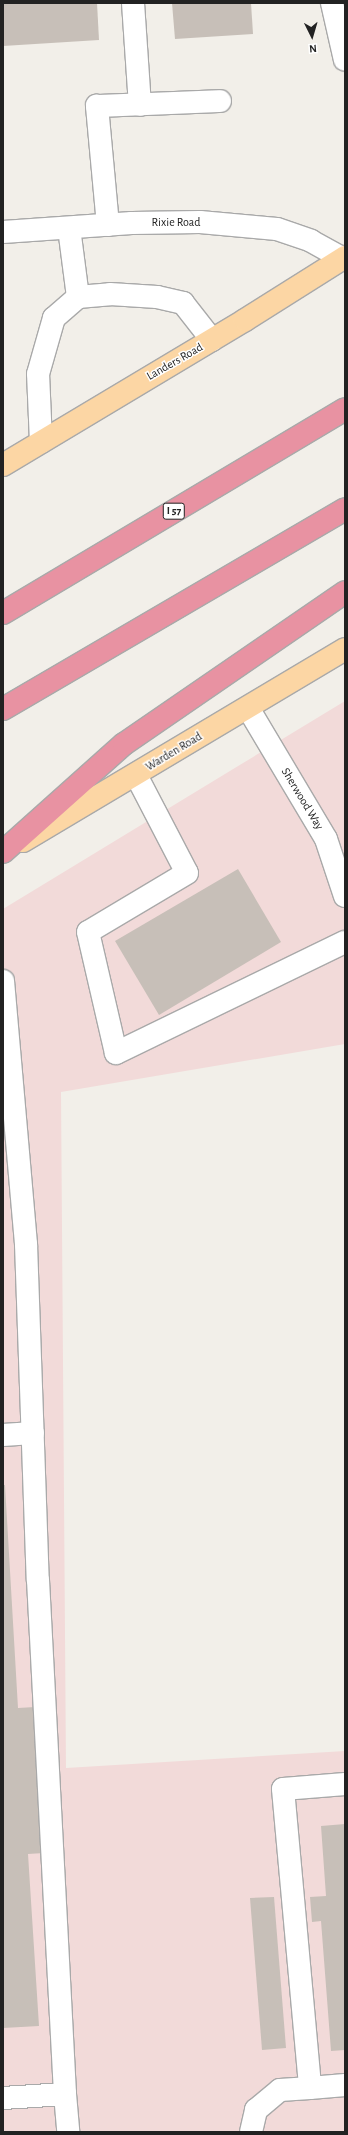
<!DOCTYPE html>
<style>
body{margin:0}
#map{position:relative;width:348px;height:2135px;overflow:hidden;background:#f2efe9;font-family:"Alegreya Sans",sans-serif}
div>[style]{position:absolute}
.commercial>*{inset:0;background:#f2dad9}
.building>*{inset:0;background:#c7bfb8}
.roads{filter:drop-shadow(1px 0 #a9a9a9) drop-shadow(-1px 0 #a9a9a9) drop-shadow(0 1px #a9a9a9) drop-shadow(0 -1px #a9a9a9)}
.minor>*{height:22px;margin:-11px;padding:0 11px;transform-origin:11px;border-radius:11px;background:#fff}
.major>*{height:22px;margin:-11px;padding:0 11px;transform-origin:11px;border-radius:11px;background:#fcd6a4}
.highway>*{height:22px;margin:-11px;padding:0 11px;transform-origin:11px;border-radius:11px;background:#e892a2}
span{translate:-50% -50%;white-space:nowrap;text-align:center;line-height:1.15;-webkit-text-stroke:3px #fff;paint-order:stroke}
.shield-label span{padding:1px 3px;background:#fff;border:1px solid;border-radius:3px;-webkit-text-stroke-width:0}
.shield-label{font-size:11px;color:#222;font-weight:700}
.street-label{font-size:12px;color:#222}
.frame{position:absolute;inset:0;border:4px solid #222;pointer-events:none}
.north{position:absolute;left:292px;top:16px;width:40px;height:40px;-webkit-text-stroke:3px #fff;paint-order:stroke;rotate:175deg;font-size:11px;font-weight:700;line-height:16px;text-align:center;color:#222}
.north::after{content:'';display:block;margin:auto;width:14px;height:18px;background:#222;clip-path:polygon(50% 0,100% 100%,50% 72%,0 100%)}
</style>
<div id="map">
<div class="commercial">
<div style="clip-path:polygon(345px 701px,345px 1044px,61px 1092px,66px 1768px,345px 1751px,345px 2132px,3px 2132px,3px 909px)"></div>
</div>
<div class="building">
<div style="clip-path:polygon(3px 3px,97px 3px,99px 40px,3px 46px)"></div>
<div style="clip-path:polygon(172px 3px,251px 3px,253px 34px,175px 39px)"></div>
<div style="clip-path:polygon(238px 869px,281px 942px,159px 1015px,115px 941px)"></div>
<div style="clip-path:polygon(3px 1485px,5px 1485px,18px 1708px,35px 1707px,44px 1853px,28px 1854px,39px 2026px,3px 2028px)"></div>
<div style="clip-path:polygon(345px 1824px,345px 2050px,331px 2051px,321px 1921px,312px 1922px,310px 1897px,326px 1896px,321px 1826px)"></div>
<div style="clip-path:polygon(274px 1897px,286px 2048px,262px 2050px,250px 1898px)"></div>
</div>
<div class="roads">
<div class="minor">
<div style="left:133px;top:3px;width:102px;rotate:86.1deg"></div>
<div style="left:332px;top:3px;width:58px;rotate:77.2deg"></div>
<div style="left:108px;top:225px;width:120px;rotate:-95.3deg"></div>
<div style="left:97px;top:106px;width:123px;rotate:-2.3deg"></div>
<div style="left:69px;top:228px;width:70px;rotate:82.6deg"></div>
<div style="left:3px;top:232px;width:129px;rotate:-4deg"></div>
<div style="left:132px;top:223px;width:68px;rotate:-0.8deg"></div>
<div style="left:200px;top:222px;width:77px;rotate:5.2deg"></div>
<div style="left:277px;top:229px;width:36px;rotate:19deg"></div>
<div style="left:311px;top:241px;width:37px;rotate:29deg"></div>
<div style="left:41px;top:442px;width:68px;rotate:-92.5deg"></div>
<div style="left:38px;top:374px;width:58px;rotate:-74.1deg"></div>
<div style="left:54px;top:318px;width:32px;rotate:-41deg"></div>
<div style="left:78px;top:297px;width:32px;rotate:-5deg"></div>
<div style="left:110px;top:294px;width:47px;rotate:3.7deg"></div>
<div style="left:157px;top:297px;width:27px;rotate:13deg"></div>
<div style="left:183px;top:303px;width:47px;rotate:51.9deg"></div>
<div style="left:248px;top:708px;width:152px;rotate:59.2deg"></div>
<div style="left:326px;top:839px;width:60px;rotate:71.6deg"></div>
<div style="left:136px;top:775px;width:110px;rotate:62.5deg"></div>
<div style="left:187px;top:873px;width:115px;rotate:149.2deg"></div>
<div style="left:88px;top:932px;width:124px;rotate:77deg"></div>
<div style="left:116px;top:1053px;width:254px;rotate:-25.9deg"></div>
<div style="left:3px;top:981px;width:264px;rotate:85deg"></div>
<div style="left:26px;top:1244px;width:336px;rotate:88deg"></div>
<div style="left:38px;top:1580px;width:515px;rotate:86.99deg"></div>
<div style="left:65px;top:2094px;width:38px;rotate:85deg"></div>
<div style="left:3px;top:1435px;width:30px;rotate:-4deg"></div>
<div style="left:345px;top:1784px;width:62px;rotate:175.4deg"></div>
<div style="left:283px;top:1789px;width:300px;rotate:84.8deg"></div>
<div style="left:310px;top:2088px;width:35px;rotate:-5deg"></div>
<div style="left:3px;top:2098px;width:62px;rotate:-3.7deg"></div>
<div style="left:251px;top:2132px;width:23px;rotate:-77deg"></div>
<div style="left:256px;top:2110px;width:31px;rotate:-40deg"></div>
<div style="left:280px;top:2090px;width:30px;rotate:-4deg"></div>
</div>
<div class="major">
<div style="left:3px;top:465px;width:282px;rotate:-30.9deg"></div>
<div style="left:245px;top:320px;width:118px;rotate:-32.2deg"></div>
<div style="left:23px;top:841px;width:375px;rotate:-30.8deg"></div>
</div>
<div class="highway">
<div style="left:3px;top:613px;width:398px;rotate:-30.8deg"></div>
<div style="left:3px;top:709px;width:396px;rotate:-30.3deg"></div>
<div style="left:3px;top:852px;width:162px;rotate:-41.8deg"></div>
<div style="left:124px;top:744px;width:268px;rotate:-34.5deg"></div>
</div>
</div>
<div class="shield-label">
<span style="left:174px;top:511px">I 57</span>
</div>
<div class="street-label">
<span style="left:176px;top:223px">Rixie Road</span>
<span style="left:175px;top:362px;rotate:-30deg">Landers Road</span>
<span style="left:174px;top:752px;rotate:-31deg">Warden Road</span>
<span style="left:302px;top:799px;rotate:59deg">Sherwood Way</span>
</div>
<div class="frame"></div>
<div class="north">N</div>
</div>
